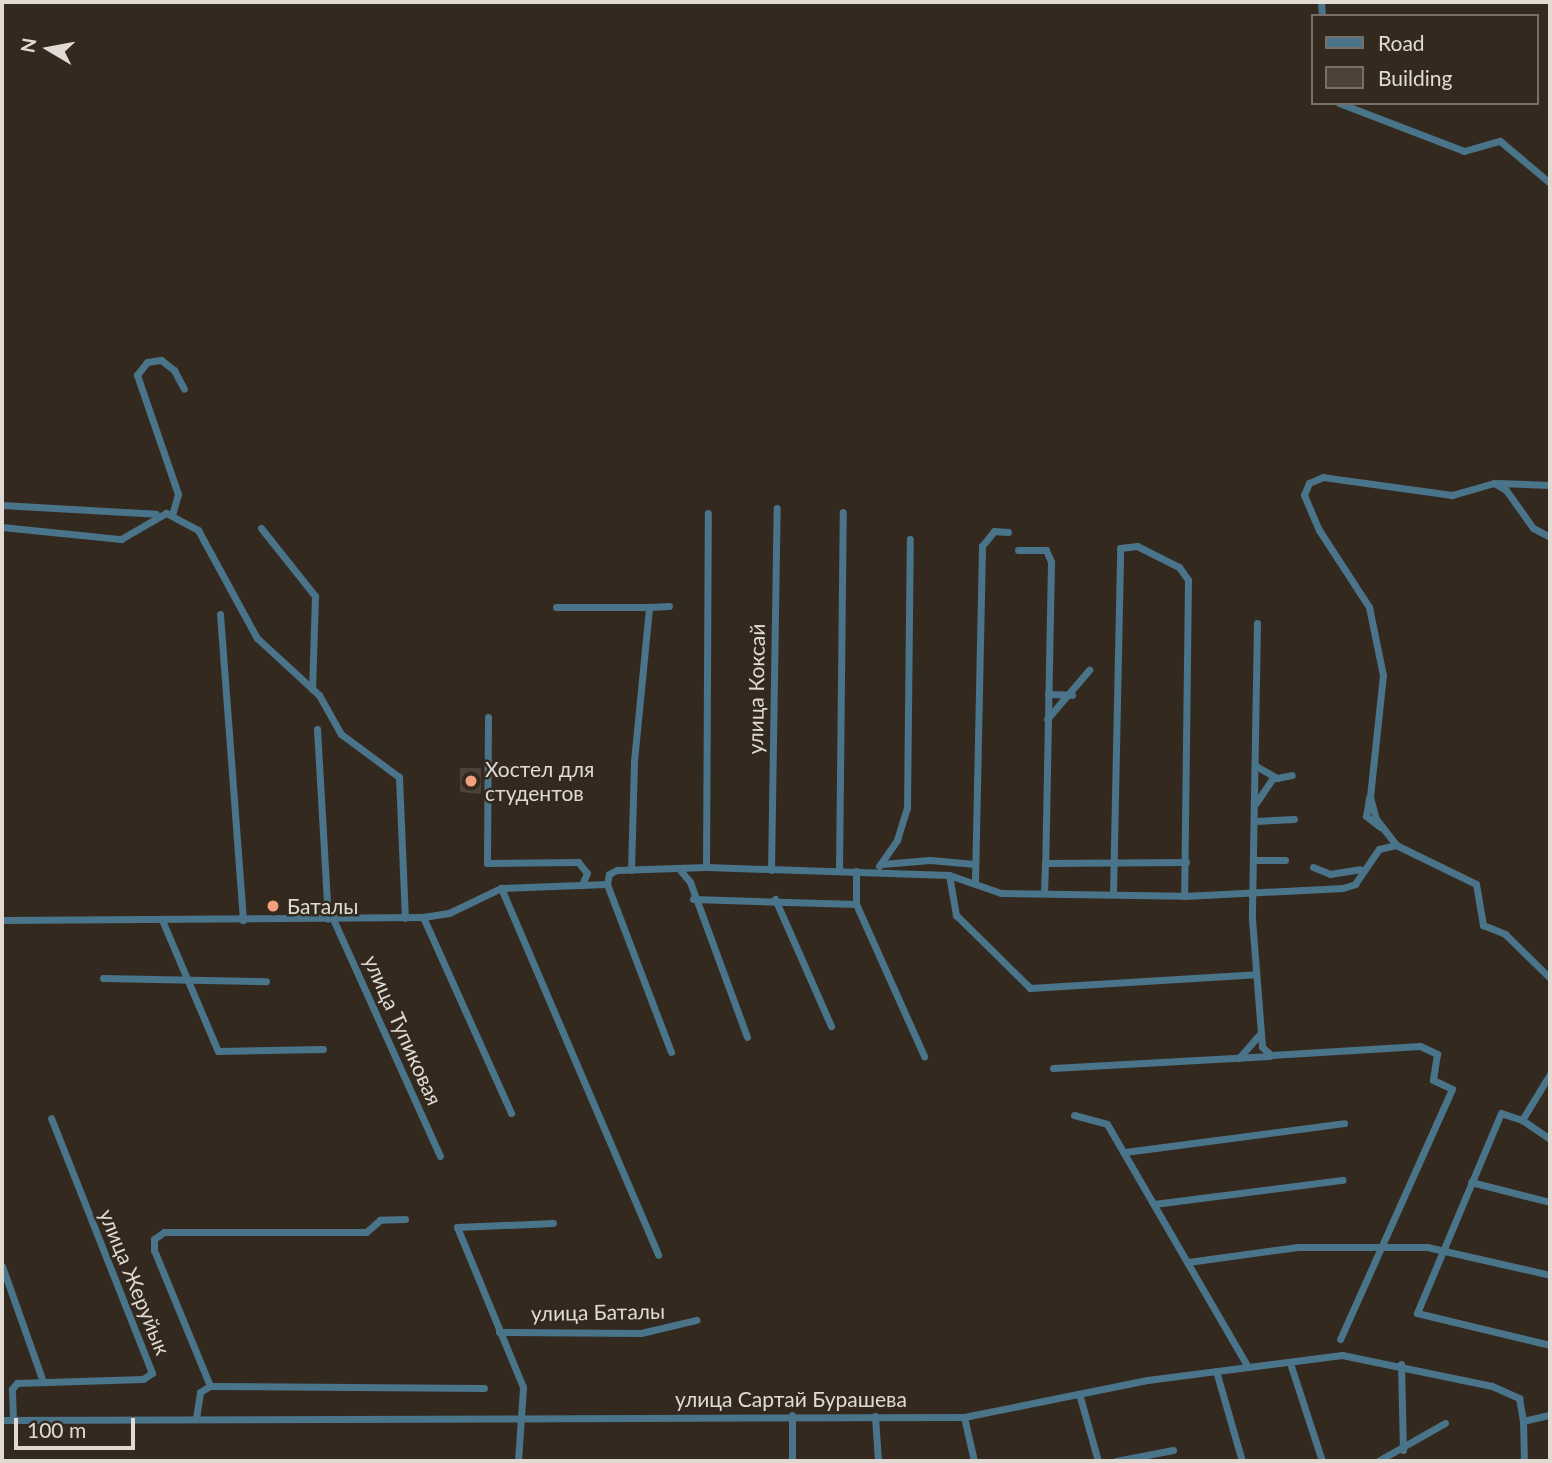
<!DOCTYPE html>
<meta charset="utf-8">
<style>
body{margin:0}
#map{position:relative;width:1552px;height:1463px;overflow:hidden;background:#33291f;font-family:Lato,sans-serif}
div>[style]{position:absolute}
.building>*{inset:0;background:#4c4237}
.street>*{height:7px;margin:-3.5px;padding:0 3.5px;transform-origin:3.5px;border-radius:3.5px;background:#4a7489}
.dots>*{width:19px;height:19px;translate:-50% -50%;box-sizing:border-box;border:4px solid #33291f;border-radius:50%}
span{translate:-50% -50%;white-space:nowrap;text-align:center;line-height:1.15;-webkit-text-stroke:5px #33291f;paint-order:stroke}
.street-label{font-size:21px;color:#e0dad3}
.poi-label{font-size:21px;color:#e0dad3}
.left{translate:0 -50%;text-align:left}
.frame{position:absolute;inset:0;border:4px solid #e0dad3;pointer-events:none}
.legend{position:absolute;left:1311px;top:14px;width:228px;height:91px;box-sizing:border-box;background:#33291f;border:2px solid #787067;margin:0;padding:9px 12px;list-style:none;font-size:21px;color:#e0dad3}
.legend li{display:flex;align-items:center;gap:14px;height:35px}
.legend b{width:35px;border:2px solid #787067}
.north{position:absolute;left:14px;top:14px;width:70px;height:70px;-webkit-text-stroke:5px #33291f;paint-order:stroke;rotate:280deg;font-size:19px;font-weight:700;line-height:28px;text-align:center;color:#e0dad3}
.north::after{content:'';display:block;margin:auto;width:24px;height:32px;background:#e0dad3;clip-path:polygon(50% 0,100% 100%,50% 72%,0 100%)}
.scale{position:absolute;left:14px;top:1418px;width:121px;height:32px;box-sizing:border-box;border:4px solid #e0dad3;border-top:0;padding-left:9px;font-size:21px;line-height:24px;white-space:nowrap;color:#e0dad3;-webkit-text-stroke:5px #33291f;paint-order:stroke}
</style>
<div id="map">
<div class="building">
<div style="clip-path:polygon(460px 768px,481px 768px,481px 794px,460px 792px)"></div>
</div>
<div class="street">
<div style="left:1321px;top:2px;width:14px;rotate:86deg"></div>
<div style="left:1339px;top:103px;width:134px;rotate:21deg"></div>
<div style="left:1464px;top:151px;width:37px;rotate:-16deg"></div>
<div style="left:1500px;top:141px;width:65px;rotate:40deg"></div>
<div style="left:1498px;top:483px;width:52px;rotate:2.2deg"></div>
<div style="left:2px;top:505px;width:154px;rotate:3.3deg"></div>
<div style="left:172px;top:515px;width:22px;rotate:-74deg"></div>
<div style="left:178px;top:494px;width:126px;rotate:-109deg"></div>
<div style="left:137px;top:375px;width:16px;rotate:-52deg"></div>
<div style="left:147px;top:362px;width:14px;rotate:-8deg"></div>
<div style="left:161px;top:360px;width:16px;rotate:38deg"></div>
<div style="left:174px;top:370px;width:21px;rotate:62deg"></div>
<div style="left:2px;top:527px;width:120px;rotate:5.8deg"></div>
<div style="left:121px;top:539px;width:52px;rotate:-30deg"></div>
<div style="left:166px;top:513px;width:36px;rotate:28deg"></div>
<div style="left:198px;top:530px;width:123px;rotate:61.4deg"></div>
<div style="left:257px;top:638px;width:84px;rotate:42.6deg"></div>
<div style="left:319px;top:695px;width:45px;rotate:60.6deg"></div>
<div style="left:341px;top:734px;width:72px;rotate:36.6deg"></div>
<div style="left:399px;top:777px;width:141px;rotate:87.6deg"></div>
<div style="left:261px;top:528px;width:87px;rotate:51.5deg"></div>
<div style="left:315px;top:596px;width:93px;rotate:91.8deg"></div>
<div style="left:1550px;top:537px;width:19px;rotate:-152deg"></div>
<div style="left:1533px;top:528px;width:47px;rotate:-125.4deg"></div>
<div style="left:1506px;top:490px;width:14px;rotate:-150deg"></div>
<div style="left:1494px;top:483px;width:44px;rotate:164.1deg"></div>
<div style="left:1452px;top:495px;width:130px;rotate:-172.1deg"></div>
<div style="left:1323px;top:477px;width:15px;rotate:157deg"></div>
<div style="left:1309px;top:483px;width:13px;rotate:113deg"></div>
<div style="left:1304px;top:495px;width:38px;rotate:67deg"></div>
<div style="left:1319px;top:530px;width:92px;rotate:57deg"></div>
<div style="left:1369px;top:607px;width:69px;rotate:78.4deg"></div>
<div style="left:1383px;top:675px;width:123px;rotate:96.1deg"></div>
<div style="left:1370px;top:797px;width:23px;rotate:75deg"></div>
<div style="left:1376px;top:819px;width:33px;rotate:52deg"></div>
<div style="left:1396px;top:845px;width:89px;rotate:26deg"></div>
<div style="left:1476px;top:884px;width:42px;rotate:80.3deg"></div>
<div style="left:1483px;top:925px;width:24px;rotate:22deg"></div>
<div style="left:1505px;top:934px;width:63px;rotate:44.4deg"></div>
<div style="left:1018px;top:550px;width:28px"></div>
<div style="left:1046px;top:550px;width:13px;rotate:67deg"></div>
<div style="left:1051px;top:562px;width:301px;rotate:91.1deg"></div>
<div style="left:556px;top:607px;width:93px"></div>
<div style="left:220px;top:614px;width:307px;rotate:85.7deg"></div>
<div style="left:1257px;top:623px;width:296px;rotate:91deg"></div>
<div style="left:1252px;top:919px;width:128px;rotate:85.5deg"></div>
<div style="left:1262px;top:1047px;width:12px;rotate:42deg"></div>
<div style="left:1271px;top:1055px;width:149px;rotate:-3.5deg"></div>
<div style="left:1420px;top:1046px;width:19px;rotate:25deg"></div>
<div style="left:1437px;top:1054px;width:26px;rotate:99deg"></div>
<div style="left:1433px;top:1080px;width:21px;rotate:25deg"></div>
<div style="left:1452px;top:1089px;width:274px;rotate:114.1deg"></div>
<div style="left:1048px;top:694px;width:24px;rotate:2deg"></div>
<div style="left:488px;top:717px;width:146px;rotate:90.4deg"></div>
<div style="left:487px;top:863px;width:91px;rotate:-0.6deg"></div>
<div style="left:578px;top:862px;width:14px;rotate:51deg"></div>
<div style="left:587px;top:873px;width:13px;rotate:113deg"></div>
<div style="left:1047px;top:719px;width:65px;rotate:-49.4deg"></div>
<div style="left:317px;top:729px;width:190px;rotate:86.7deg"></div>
<div style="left:1256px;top:766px;width:24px;rotate:30deg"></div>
<div style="left:1277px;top:778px;width:15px;rotate:-11deg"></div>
<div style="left:1369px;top:798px;width:18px;rotate:99deg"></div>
<div style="left:1366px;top:816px;width:18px;rotate:38deg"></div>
<div style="left:1256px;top:803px;width:32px;rotate:-56deg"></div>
<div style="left:1255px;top:821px;width:39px;rotate:-3deg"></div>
<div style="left:1254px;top:860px;width:31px"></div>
<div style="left:882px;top:864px;width:48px;rotate:-4.8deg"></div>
<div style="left:930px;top:860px;width:45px;rotate:5.1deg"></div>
<div style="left:879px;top:866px;width:32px;rotate:-55deg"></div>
<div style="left:897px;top:840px;width:34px;rotate:-73deg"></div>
<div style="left:907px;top:808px;width:269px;rotate:-89.4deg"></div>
<div style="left:706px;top:867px;width:354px;rotate:-89.7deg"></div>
<div style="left:1313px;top:867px;width:18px;rotate:22deg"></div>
<div style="left:1330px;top:874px;width:30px;rotate:-9deg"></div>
<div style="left:631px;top:870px;width:109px;rotate:-88.4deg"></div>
<div style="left:634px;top:761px;width:155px;rotate:-84.4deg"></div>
<div style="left:649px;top:607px;width:20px;rotate:-3deg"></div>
<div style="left:680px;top:870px;width:16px;rotate:50deg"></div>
<div style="left:690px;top:882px;width:165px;rotate:69.8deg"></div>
<div style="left:771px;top:870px;width:362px;rotate:-89.1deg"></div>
<div style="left:839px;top:871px;width:359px;rotate:-89.4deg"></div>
<div style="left:856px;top:871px;width:33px;rotate:90deg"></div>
<div style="left:856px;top:904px;width:167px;rotate:65.9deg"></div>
<div style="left:949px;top:875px;width:41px;rotate:80.1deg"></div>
<div style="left:956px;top:915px;width:104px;rotate:44.6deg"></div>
<div style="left:1030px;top:988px;width:226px;rotate:-3.5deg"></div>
<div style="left:975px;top:882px;width:336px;rotate:-88.8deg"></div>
<div style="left:982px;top:546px;width:19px;rotate:-51deg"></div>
<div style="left:994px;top:531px;width:14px;rotate:4deg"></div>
<div style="left:501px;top:888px;width:399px;rotate:66.8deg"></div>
<div style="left:1044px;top:893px;width:30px;rotate:-88deg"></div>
<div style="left:1045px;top:863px;width:141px;rotate:-0.4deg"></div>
<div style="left:1113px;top:893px;width:345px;rotate:-88.8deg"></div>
<div style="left:1120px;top:548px;width:17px;rotate:-7deg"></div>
<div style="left:1137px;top:546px;width:47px;rotate:26.6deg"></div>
<div style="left:1179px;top:567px;width:16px;rotate:55deg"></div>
<div style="left:1188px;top:580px;width:316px;rotate:90.7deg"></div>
<div style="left:693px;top:899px;width:163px;rotate:1.8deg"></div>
<div style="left:775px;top:899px;width:139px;rotate:66.2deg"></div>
<div style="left:423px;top:917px;width:215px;rotate:65.8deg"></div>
<div style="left:333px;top:919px;width:260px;rotate:65.7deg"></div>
<div style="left:2px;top:920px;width:421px;rotate:-0.4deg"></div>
<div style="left:423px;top:917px;width:26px;rotate:-9deg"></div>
<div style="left:449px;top:913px;width:58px;rotate:-25.7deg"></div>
<div style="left:501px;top:888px;width:106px;rotate:-2.2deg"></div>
<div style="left:162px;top:920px;width:142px;rotate:66.9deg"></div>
<div style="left:218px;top:1051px;width:105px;rotate:-1.1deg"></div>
<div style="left:103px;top:978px;width:163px;rotate:1.1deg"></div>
<div style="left:671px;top:1052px;width:180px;rotate:-110.9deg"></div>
<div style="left:607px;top:884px;width:10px;rotate:-79deg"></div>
<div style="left:609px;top:874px;width:9px;rotate:-27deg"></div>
<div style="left:617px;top:870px;width:89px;rotate:-1.9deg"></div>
<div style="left:706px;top:867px;width:243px;rotate:1.9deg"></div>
<div style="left:949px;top:875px;width:55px;rotate:19.1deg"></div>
<div style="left:1001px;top:893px;width:183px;rotate:0.9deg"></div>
<div style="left:1184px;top:896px;width:159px;rotate:-2.9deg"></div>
<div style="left:1343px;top:888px;width:13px;rotate:-18deg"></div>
<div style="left:1355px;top:884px;width:42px;rotate:-55.6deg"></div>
<div style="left:1379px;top:849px;width:17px;rotate:-13deg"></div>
<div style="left:1239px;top:1058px;width:30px;rotate:-49deg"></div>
<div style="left:1053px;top:1068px;width:217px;rotate:-3.2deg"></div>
<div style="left:1550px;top:1074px;width:54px;rotate:121.3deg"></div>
<div style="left:1522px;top:1120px;width:22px;rotate:-162deg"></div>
<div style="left:1501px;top:1113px;width:217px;rotate:112.8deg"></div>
<div style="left:1417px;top:1313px;width:137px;rotate:13.5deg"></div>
<div style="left:1074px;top:1115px;width:34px;rotate:15deg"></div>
<div style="left:1107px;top:1124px;width:281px;rotate:59.9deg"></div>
<div style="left:1522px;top:1120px;width:34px;rotate:34deg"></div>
<div style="left:1125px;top:1152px;width:221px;rotate:-7.5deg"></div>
<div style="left:1471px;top:1182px;width:81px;rotate:14.2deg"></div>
<div style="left:1154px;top:1204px;width:190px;rotate:-7.3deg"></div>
<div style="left:405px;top:1219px;width:25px;rotate:178deg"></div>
<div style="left:380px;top:1220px;width:18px;rotate:139deg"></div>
<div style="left:366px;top:1232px;width:202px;rotate:180deg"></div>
<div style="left:164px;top:1232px;width:12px;rotate:145deg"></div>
<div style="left:154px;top:1239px;width:11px;rotate:90deg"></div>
<div style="left:154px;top:1250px;width:147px;rotate:67.6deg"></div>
<div style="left:210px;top:1386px;width:274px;rotate:0.4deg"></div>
<div style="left:1188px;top:1262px;width:111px;rotate:-7.8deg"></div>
<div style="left:1298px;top:1247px;width:129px"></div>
<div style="left:1427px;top:1247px;width:126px;rotate:12.8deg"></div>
<div style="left:2px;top:1266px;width:123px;rotate:70.5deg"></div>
<div style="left:499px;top:1332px;width:142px;rotate:0.4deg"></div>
<div style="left:641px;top:1333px;width:57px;rotate:-13.3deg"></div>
<div style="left:1290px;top:1363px;width:103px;rotate:71.9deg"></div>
<div style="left:1401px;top:1364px;width:86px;rotate:88.7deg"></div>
<div style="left:1216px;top:1371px;width:94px;rotate:73.9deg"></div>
<div style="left:1080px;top:1397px;width:66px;rotate:74.3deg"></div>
<div style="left:792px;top:1415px;width:46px;rotate:90deg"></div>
<div style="left:875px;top:1416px;width:45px;rotate:86.2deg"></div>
<div style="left:964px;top:1417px;width:45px;rotate:77.2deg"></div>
<div style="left:196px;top:1418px;width:26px;rotate:-81deg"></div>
<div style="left:200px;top:1392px;width:12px;rotate:-31deg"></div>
<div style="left:2px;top:1420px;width:962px;rotate:-0.18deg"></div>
<div style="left:964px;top:1417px;width:187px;rotate:-11.4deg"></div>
<div style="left:1147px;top:1380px;width:197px;rotate:-7.3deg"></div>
<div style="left:1342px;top:1355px;width:153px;rotate:11.7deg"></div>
<div style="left:1492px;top:1386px;width:30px;rotate:24deg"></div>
<div style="left:1519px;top:1398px;width:23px;rotate:80deg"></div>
<div style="left:1523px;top:1421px;width:28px;rotate:-13deg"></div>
<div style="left:13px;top:1420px;width:31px;rotate:-92deg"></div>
<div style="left:12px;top:1389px;width:8px;rotate:-50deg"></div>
<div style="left:17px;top:1383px;width:126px;rotate:-1.8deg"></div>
<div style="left:143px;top:1379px;width:11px;rotate:-34deg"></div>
<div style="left:152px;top:1373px;width:274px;rotate:-111.6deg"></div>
<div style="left:1523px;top:1421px;width:40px;rotate:88.6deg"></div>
<div style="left:518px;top:1461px;width:74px;rotate:-86.1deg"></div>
<div style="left:523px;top:1387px;width:173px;rotate:-112.4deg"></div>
<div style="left:457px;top:1227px;width:96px;rotate:-2.4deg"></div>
<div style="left:1116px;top:1461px;width:58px;rotate:-10.9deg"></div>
<div style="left:1378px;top:1461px;width:77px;rotate:-29.6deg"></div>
</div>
<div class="dots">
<div style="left:471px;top:781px;background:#f2a080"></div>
<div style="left:273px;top:906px;background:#f2a080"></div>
</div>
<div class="street-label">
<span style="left:756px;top:689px;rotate:-89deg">улица Коксай</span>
<span style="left:403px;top:1030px;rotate:66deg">улица Тупиковая</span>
<span style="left:135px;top:1282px;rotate:68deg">улица Жеруйык</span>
<span style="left:598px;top:1312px;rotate:-1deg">улица Баталы</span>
<span style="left:791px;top:1399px">улица Сартай Бурашева</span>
</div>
<div class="poi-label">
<span class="left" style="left:485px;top:781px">Хостел для<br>студентов</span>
<span class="left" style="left:287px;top:906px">Баталы</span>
</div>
<div class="frame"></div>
<ul class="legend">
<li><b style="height:9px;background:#4a7489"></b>Road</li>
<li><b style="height:19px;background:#4c4237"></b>Building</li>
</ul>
<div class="north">N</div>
<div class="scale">100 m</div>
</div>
